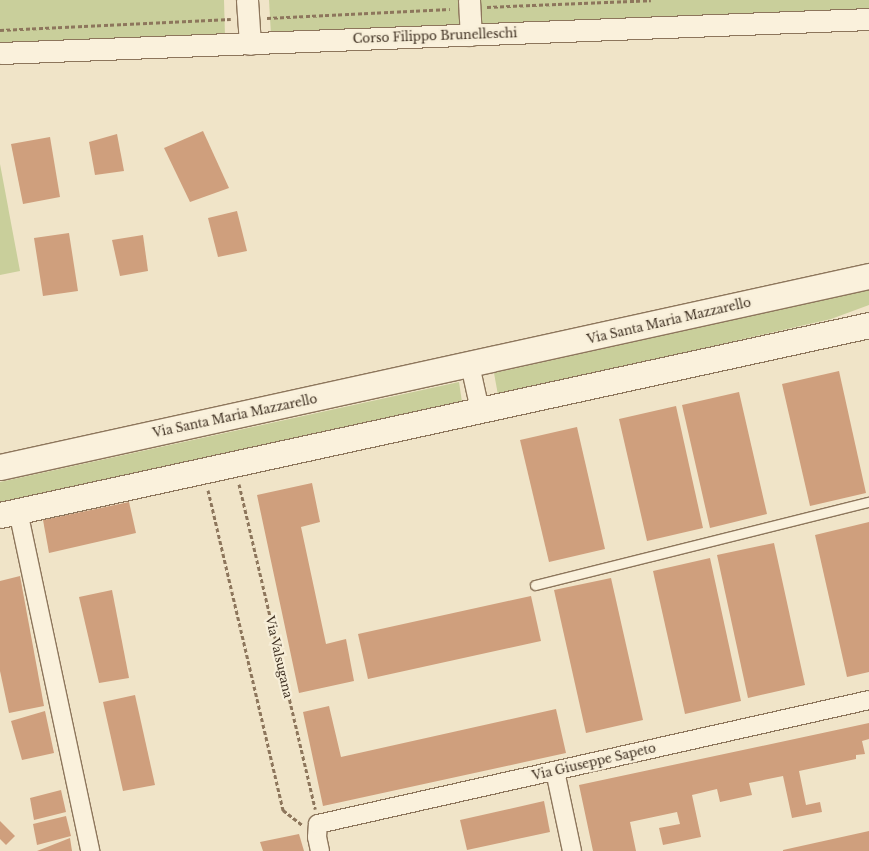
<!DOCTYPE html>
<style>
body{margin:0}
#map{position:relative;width:869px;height:851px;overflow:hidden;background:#f0e4c8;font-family:"Libre Baskerville",serif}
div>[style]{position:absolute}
.green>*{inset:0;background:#c9cf9b}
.building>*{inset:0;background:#cf9f7d}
.path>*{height:3px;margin-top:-1.5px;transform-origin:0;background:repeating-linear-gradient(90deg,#8d765c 0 4px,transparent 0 6.5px)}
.roads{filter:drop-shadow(1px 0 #8d765c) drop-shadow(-1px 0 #8d765c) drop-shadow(0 1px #8d765c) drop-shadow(0 -1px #8d765c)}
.service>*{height:9px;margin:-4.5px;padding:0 4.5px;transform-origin:4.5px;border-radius:4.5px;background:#faf1dc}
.minor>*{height:18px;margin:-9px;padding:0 9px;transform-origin:9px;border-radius:9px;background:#faf1dc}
.tertiary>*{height:21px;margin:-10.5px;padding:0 10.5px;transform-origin:10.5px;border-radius:10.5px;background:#faf1dc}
.secondary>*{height:25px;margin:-12.5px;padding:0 12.5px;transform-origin:12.5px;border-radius:12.5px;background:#faf1dc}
span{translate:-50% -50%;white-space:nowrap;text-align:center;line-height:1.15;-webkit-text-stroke:4.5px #f7eed8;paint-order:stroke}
.street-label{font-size:12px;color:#3d2e20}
</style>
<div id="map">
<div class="green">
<div style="clip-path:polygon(0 0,224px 0,225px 36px,0 47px)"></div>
<div style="clip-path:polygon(269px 0,869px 0,869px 9px,271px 35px)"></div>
<div style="clip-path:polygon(0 164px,20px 271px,0 275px)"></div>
<div style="clip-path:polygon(869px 290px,869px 305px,831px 319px,498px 395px,494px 373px)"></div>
<div style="clip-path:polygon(459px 382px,462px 402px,0 505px,0 482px)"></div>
</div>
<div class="building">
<div style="clip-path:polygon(203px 131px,229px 188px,190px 202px,164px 148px)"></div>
<div style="clip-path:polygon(117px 134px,124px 171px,95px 175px,89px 142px)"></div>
<div style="clip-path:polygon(50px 137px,60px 197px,23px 204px,11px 144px)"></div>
<div style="clip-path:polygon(237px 211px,247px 251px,218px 257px,208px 218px)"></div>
<div style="clip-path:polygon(69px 233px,78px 291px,43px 296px,34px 238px)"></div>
<div style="clip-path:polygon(143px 235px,148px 271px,120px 276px,112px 240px)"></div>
<div style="clip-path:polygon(839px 371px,866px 493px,810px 506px,782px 384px)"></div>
<div style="clip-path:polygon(739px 392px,767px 514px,710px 528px,682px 405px)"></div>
<div style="clip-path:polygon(676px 406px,703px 528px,647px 541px,619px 419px)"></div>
<div style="clip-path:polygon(577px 427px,605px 549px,549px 562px,520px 440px)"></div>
<div style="clip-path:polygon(312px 483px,320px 522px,301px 527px,326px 644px,346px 639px,354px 681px,299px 693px,257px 495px)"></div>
<div style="clip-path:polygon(129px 502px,136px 533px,49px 553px,43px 520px)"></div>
<div style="clip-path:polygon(869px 522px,869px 672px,847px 677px,815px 535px)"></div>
<div style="clip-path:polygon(774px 543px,805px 685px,748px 698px,717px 555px)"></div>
<div style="clip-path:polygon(710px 558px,741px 701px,685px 714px,653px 571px)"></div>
<div style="clip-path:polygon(20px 576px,44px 706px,9px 713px,0 671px,0 581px)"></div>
<div style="clip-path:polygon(611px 578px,643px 720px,586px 733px,554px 590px)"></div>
<div style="clip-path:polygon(112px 590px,129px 678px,99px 683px,79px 597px)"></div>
<div style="clip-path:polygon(531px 596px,541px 641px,368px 679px,358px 634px)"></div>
<div style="clip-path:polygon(135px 695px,155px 785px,123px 791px,103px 702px)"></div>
<div style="clip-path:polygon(329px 706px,341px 757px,556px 709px,566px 753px,323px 806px,303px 712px)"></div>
<div style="clip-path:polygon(45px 711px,54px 753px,22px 760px,11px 721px)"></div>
<div style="clip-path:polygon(869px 723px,869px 739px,862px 741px,865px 754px,856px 755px,856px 759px,799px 771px,806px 805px,820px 802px,822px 812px,792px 818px,783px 776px,749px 783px,752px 795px,720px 802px,717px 789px,692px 795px,701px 837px,663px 845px,659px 828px,680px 824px,677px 812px,630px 822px,636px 851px,593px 851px,579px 785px)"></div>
<div style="clip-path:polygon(61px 790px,66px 812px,34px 820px,30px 798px)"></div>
<div style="clip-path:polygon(544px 801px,550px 832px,467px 850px,460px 820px)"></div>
<div style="clip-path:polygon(66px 816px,71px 836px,37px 845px,33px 824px)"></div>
<div style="clip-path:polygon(0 821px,15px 836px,6px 845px,0 839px)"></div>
<div style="clip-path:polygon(869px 831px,869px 851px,783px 851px,783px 850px)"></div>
<div style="clip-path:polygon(299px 834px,304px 851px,263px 851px,260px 842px)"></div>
<div style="clip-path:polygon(70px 838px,72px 851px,37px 851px)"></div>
</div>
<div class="path">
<div style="left:487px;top:7px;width:164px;rotate:-2.4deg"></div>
<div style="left:267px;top:18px;width:183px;rotate:-2.8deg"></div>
<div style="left:0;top:30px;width:231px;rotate:-2.7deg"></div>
<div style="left:239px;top:484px;width:334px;rotate:76.8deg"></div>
<div style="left:208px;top:490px;width:329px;rotate:76.8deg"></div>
<div style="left:283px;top:810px;width:24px;rotate:38deg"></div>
</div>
<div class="roads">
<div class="service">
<div style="left:535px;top:585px;width:344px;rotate:-14deg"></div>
</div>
<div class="minor">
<div style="left:470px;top:365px;width:46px;rotate:77.5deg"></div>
<div style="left:18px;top:511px;width:348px;rotate:78deg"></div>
<div style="left:555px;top:771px;width:82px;rotate:78deg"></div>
<div style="left:320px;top:851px;width:14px;rotate:-102deg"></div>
<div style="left:317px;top:837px;width:13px;rotate:-86deg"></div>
<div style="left:318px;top:824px;width:565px;rotate:-12.68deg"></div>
</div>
<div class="tertiary">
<div style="left:247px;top:0;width:44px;rotate:86.1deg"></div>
<div style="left:469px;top:0;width:35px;rotate:87deg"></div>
<div style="left:0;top:53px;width:870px;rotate:-2.24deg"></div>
</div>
<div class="secondary">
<div style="left:0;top:467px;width:890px;rotate:-12.4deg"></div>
<div style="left:0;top:515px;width:890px;rotate:-12.33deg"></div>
</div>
</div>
<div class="street-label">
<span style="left:435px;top:36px;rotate:-2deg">Corso Filippo Brunelleschi</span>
<span style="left:669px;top:321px;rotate:-13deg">Via Santa Maria Mazzarello</span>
<span style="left:235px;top:416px;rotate:-12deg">Via Santa Maria Mazzarello</span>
<span style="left:279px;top:657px;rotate:77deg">Via Valsugana</span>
<span style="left:594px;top:762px;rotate:-13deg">Via Giuseppe Sapeto</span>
</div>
</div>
